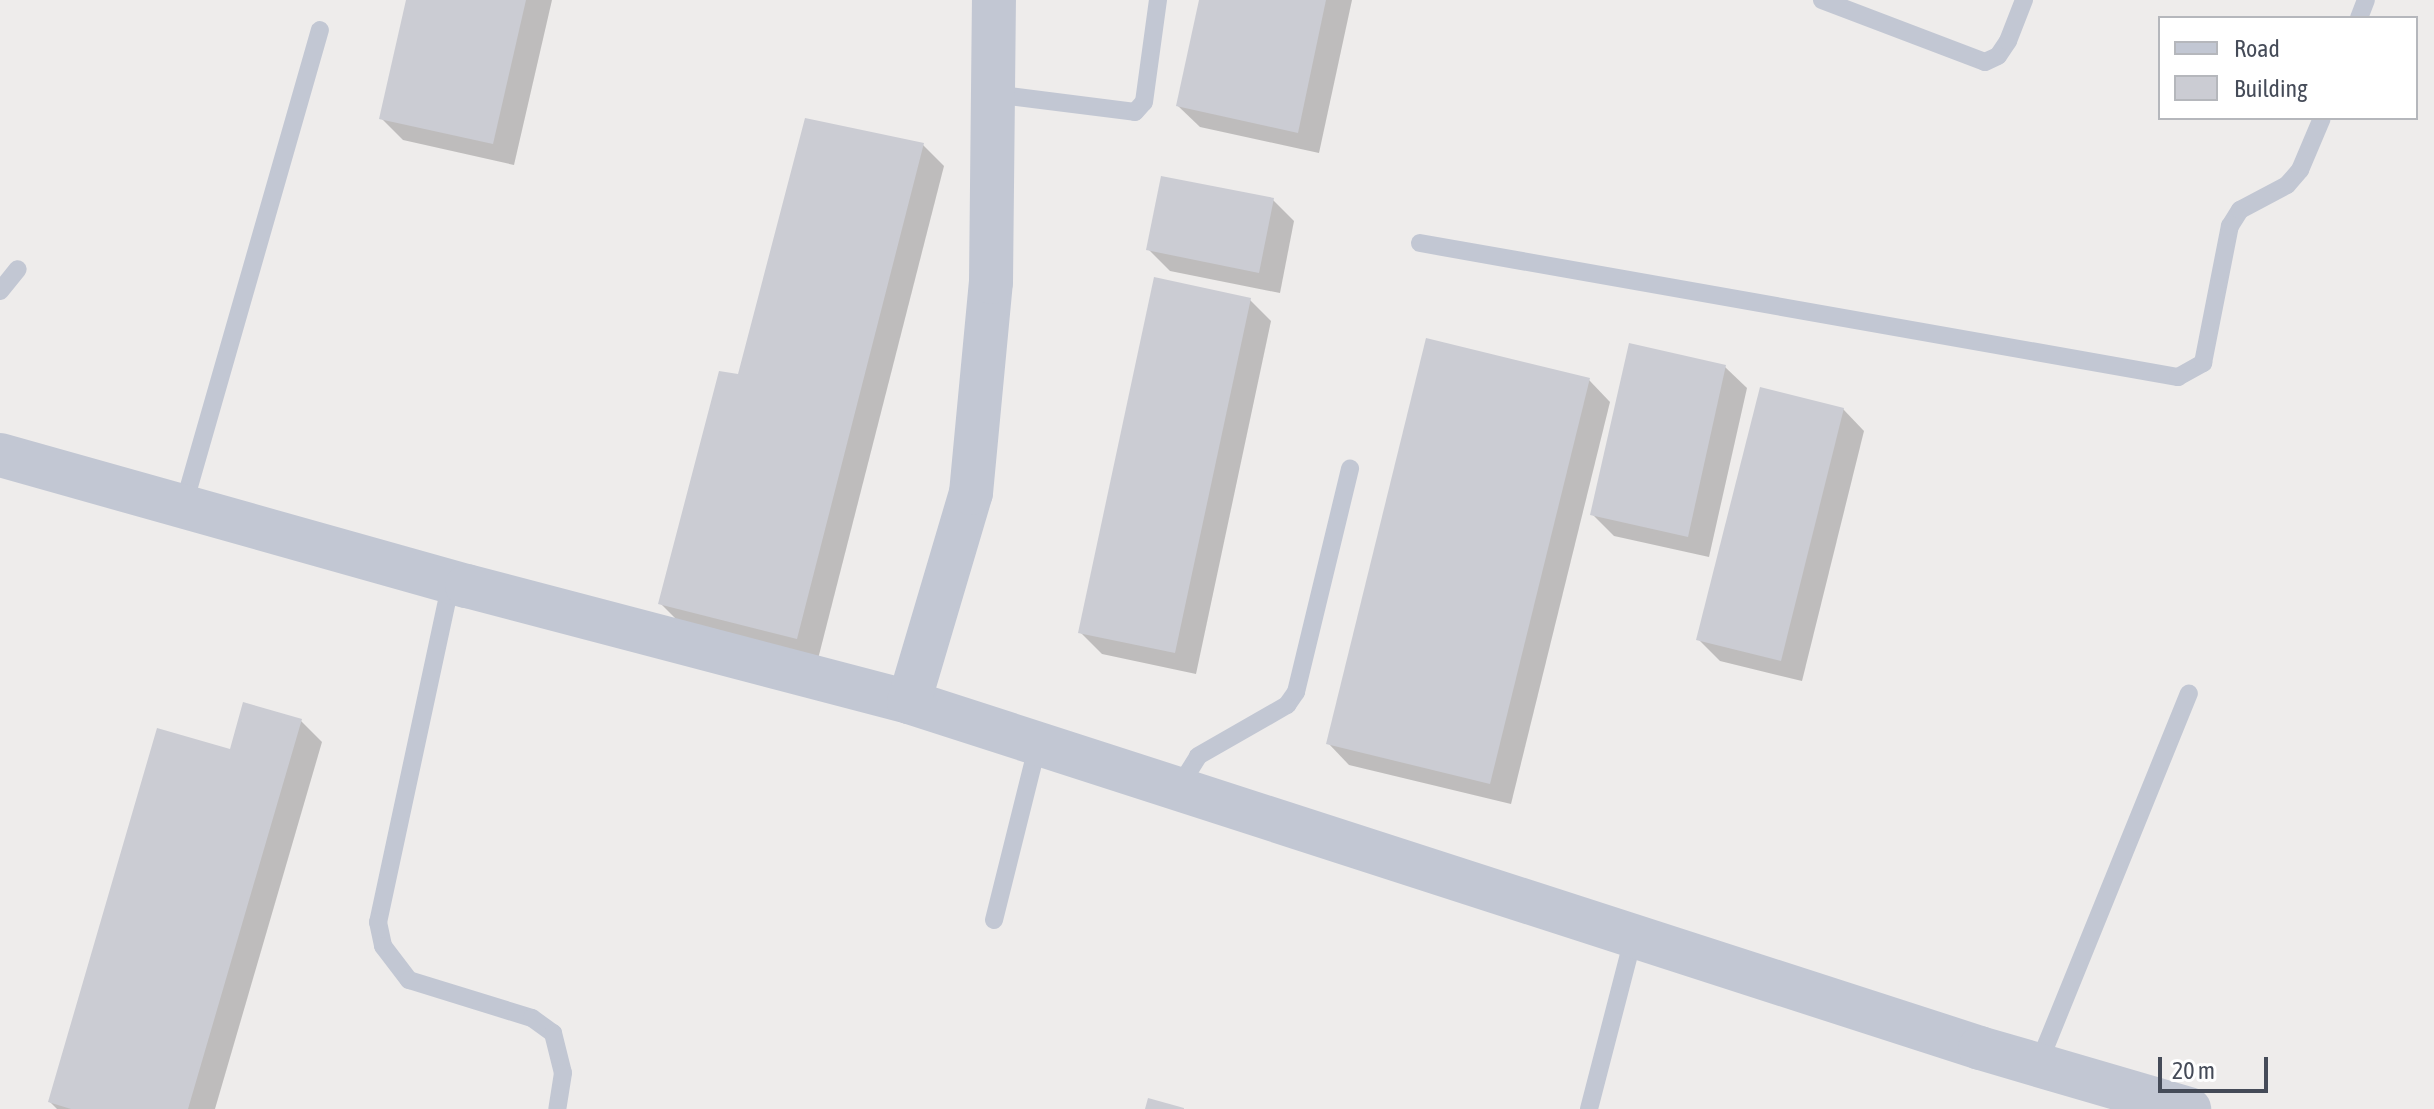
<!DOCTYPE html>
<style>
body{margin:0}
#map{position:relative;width:2434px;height:1109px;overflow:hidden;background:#eeeceb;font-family:"Asap Condensed",sans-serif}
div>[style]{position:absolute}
.shadow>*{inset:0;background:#0003}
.building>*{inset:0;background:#cbccd3}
.service>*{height:18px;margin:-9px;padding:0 9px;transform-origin:9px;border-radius:9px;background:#c2c7d3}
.tertiary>*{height:44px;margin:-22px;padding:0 22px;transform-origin:22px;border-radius:22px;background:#c2c7d3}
span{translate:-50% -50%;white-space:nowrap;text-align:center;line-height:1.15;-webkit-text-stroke:8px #fff;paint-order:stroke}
.legend{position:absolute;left:2158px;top:16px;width:260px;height:104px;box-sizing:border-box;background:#fff;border:2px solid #b5b7bc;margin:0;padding:10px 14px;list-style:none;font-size:24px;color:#454b58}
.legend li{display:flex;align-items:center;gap:16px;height:40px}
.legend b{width:40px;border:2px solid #b5b7bc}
.scale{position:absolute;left:2158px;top:1057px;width:110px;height:36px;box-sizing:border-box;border:4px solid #454b58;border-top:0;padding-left:10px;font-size:24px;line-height:28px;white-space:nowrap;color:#454b58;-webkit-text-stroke:6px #fff;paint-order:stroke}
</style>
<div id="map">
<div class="shadow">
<div style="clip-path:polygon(408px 0,552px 0,514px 165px,403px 140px,382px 119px)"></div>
<div style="clip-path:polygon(1201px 0,1352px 0,1319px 153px,1200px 127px,1178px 106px)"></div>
<div style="clip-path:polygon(923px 145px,944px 166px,818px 659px,682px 625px,660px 603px,739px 376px)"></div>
<div style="clip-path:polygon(1273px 200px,1294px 221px,1280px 293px,1170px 271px,1149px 250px)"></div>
<div style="clip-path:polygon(1250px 300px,1271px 321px,1196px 674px,1102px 654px,1080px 632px)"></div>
<div style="clip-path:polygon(1725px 367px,1747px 388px,1709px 557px,1614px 536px,1592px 514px)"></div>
<div style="clip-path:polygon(1589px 380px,1610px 402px,1511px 804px,1349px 765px,1328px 743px)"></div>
<div style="clip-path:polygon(1843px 409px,1864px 431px,1802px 681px,1720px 661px,1698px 639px)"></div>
<div style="clip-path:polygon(300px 720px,322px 742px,215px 1109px,57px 1109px,50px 1102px,231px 752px)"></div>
</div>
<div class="building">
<div style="clip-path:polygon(406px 0,526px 0,493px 144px,379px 119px)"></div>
<div style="clip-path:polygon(1199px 0,1326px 0,1298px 133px,1176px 106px)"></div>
<div style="clip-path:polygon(805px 118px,924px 143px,797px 639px,658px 604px,719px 371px,738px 374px)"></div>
<div style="clip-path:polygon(1161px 176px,1274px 198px,1259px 273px,1146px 250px)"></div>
<div style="clip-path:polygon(1154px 277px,1251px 298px,1175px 653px,1078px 633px)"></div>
<div style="clip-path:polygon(1426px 338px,1590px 378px,1490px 784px,1326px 744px)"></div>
<div style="clip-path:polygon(1629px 343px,1726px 365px,1688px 537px,1590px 515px)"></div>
<div style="clip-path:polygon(1760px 387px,1844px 408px,1781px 661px,1696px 640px)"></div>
<div style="clip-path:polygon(243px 702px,302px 719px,188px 1109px,71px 1109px,48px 1102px,157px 728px,230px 749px)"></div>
<div style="clip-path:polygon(1148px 1098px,1184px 1108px,1184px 1109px,1145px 1109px)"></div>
</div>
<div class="service">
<div style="left:1822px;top:0;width:174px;rotate:20.8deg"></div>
<div style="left:1985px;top:62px;width:14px;rotate:-25deg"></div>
<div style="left:1998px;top:56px;width:18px;rotate:-56deg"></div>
<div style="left:2008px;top:41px;width:44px;rotate:-68.7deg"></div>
<div style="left:2359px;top:18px;width:19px;rotate:-69deg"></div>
<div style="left:993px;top:94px;width:143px;rotate:7.2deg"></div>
<div style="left:1135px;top:112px;width:13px;rotate:-48deg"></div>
<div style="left:1144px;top:102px;width:103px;rotate:-82.2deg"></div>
<div style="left:1420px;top:243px;width:770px;rotate:10.03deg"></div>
<div style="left:2178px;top:377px;width:29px;rotate:-29deg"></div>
<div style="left:2203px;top:363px;width:140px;rotate:-78.9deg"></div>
<div style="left:2230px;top:226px;width:19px;rotate:-58deg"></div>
<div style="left:2240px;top:210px;width:53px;rotate:-28deg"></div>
<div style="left:2287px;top:185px;width:20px;rotate:-49deg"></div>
<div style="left:2300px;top:170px;width:56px;rotate:-67.1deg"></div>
<div style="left:0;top:291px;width:28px;rotate:-51deg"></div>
<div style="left:184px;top:504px;width:493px;rotate:-74deg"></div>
<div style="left:451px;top:582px;width:348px;rotate:102.1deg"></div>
<div style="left:378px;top:922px;width:25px;rotate:78deg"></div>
<div style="left:383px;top:946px;width:43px;rotate:52.6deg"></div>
<div style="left:409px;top:980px;width:129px;rotate:17.2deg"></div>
<div style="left:532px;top:1018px;width:26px;rotate:36deg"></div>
<div style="left:553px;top:1033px;width:41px;rotate:76deg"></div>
<div style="left:563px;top:1073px;width:36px;rotate:99deg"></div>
<div style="left:1179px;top:787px;width:36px;rotate:-58deg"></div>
<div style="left:1198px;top:756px;width:103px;rotate:-29.8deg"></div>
<div style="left:1287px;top:705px;width:16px;rotate:-55deg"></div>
<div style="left:1296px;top:692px;width:230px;rotate:-76.4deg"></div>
<div style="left:994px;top:920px;width:181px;rotate:-76deg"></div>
<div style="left:2038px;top:1065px;width:401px;rotate:-67.9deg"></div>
<div style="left:1589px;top:1109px;width:180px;rotate:-75.5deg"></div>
</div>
<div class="tertiary">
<div style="left:0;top:455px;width:485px;rotate:15.7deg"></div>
<div style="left:467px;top:586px;width:457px;rotate:14.7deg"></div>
<div style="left:909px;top:702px;width:1126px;rotate:17.9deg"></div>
<div style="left:1980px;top:1048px;width:218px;rotate:16.3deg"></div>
<div style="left:909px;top:702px;width:218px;rotate:-73.5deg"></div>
<div style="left:971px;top:493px;width:212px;rotate:-84.6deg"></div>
<div style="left:991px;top:282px;width:282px;rotate:-89.4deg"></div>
</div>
<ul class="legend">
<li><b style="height:10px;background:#c2c7d3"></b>Road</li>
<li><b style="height:22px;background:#cbccd3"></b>Building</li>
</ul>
<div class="scale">20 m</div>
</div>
